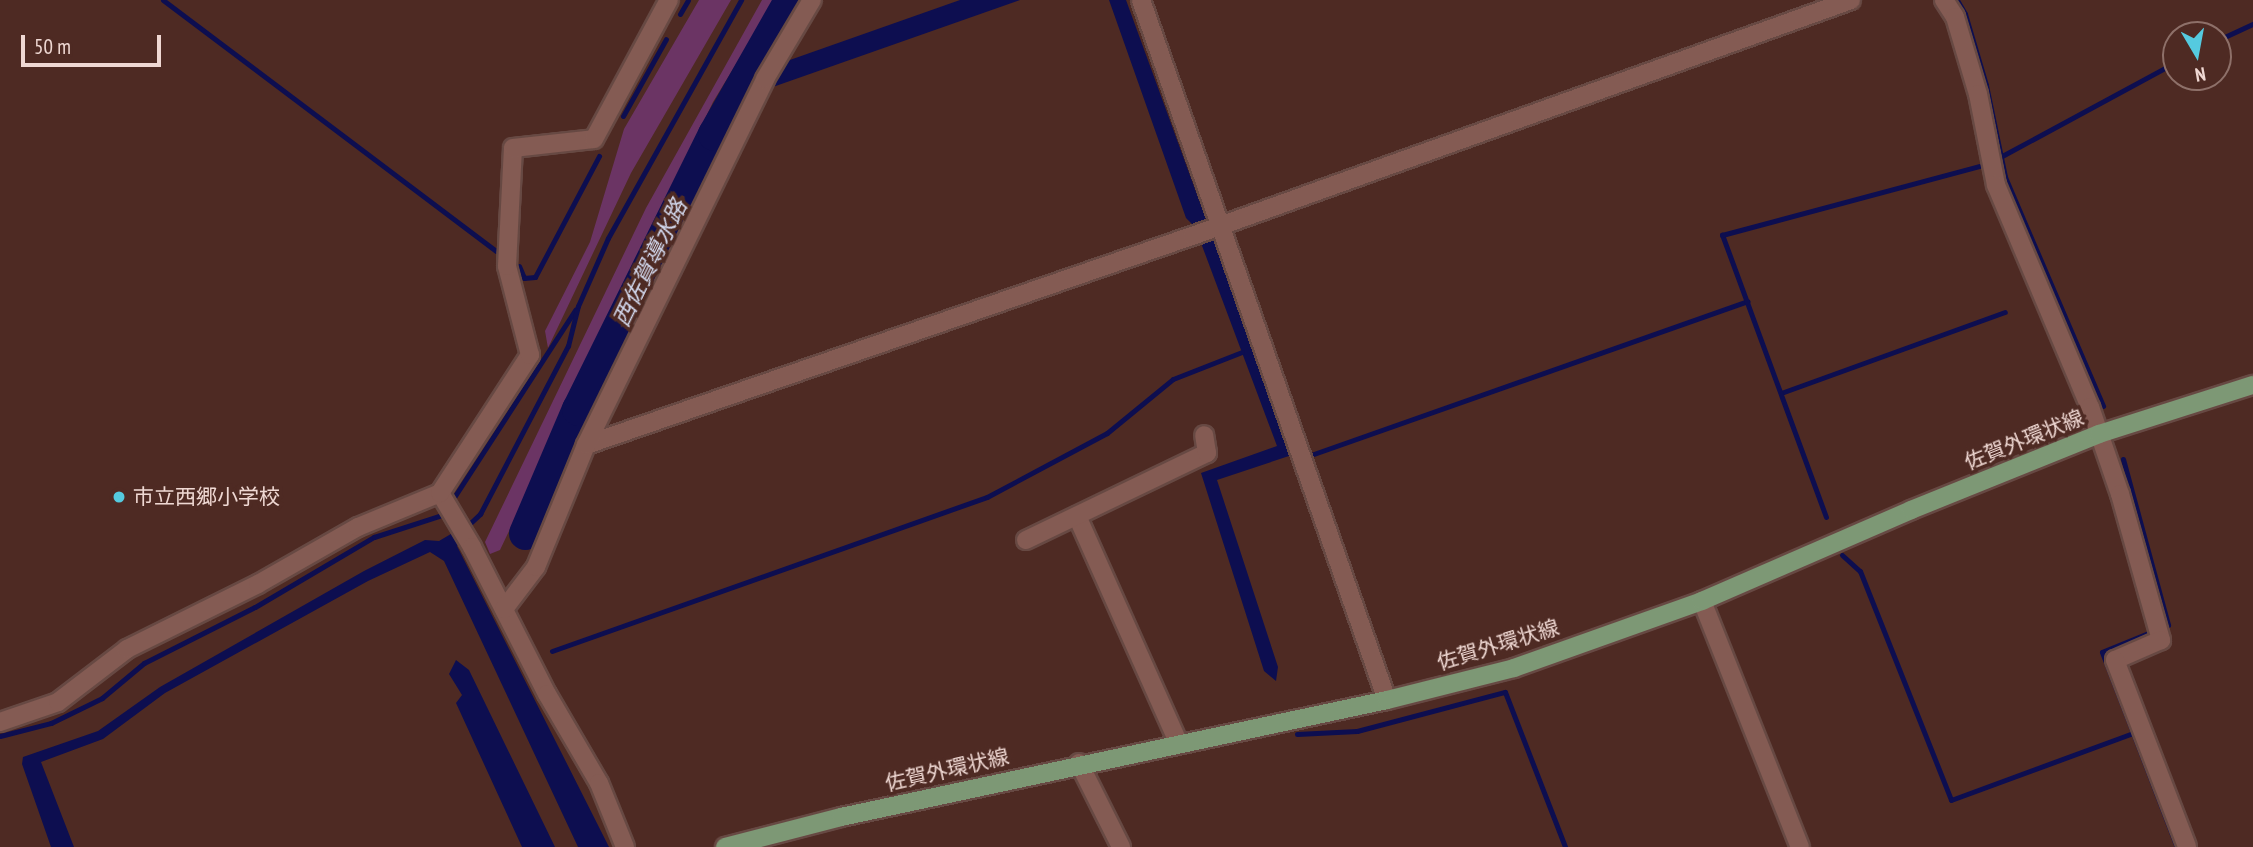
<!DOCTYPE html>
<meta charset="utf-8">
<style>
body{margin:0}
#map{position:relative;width:2253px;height:847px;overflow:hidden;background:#4e2a23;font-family:"PT Sans Narrow","Noto Sans JP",sans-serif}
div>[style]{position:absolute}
.green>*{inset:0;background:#6b3464}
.water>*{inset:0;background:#0d0e50}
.stream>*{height:5px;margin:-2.5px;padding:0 2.5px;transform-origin:2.5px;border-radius:2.5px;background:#0d0e50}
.river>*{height:33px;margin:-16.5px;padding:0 16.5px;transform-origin:16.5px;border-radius:16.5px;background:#0d0e50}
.roads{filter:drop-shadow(2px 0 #674943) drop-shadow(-2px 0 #674943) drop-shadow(0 2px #674943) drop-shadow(0 -2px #674943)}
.minor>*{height:18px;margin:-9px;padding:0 9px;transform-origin:9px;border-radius:9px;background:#845b53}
.primary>*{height:18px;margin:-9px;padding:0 9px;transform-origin:9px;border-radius:9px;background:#7d9875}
.dots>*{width:19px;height:19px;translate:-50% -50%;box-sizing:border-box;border:4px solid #4e2a23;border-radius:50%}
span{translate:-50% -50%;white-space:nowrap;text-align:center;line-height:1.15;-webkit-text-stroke:7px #4e2a23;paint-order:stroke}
.street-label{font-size:21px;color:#efd8d3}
.poi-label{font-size:21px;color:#efd8d3}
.left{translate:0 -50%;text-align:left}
.water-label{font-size:23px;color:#d2d8ed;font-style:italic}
.north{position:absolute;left:2162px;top:21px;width:70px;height:70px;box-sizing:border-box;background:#4e2a23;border:2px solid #8e7069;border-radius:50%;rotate:170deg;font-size:19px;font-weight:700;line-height:28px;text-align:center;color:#efd8d3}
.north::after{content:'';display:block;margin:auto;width:24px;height:32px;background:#55cadf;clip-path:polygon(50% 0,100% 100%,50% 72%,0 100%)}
.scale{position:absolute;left:21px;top:35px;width:140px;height:32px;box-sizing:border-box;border:4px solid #efd8d3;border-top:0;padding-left:9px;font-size:21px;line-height:24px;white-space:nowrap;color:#efd8d3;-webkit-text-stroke:5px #4e2a23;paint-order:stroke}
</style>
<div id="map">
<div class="green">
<div style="clip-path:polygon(699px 0,731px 0,631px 173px,548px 348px,545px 331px,590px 242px,624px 129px)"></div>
<div style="clip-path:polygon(762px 0,775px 0,713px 102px,500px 550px,490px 554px,485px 542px,646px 208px)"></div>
</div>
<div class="water">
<div style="clip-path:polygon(960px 0,1020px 0,770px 88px,787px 61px)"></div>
<div style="clip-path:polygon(1109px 0,1126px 0,1292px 455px,1217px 480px,1278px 667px,1276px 681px,1264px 671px,1201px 473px,1277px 446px,1195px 227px,1186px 218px)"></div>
<div style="clip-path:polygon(456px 531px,463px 542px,457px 546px,609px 847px,578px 847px,444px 561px,430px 552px,368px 581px,165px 693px,103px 739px,41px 762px,74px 847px,51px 847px,22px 764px,23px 757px,98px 731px,160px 687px,364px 571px,425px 540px,439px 541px)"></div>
<div style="clip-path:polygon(456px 660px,469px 670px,555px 847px,522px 847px,456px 703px,462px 695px,449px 674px)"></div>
</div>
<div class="stream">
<div style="left:163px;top:0;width:417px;rotate:37deg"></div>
<div style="left:1957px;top:0;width:16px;rotate:60deg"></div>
<div style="left:1965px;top:14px;width:74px;rotate:73.5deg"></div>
<div style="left:1986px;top:85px;width:94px;rotate:78.3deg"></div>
<div style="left:2005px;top:177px;width:249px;rotate:66.8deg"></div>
<div style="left:680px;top:14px;width:16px;rotate:-60deg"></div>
<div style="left:2218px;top:40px;width:38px;rotate:-25deg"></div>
<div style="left:623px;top:116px;width:88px;rotate:-60.8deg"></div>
<div style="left:2002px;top:156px;width:198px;rotate:-28.4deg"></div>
<div style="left:519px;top:266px;width:13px;rotate:67deg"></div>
<div style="left:524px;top:278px;width:11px;rotate:-5deg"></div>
<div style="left:535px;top:277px;width:137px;rotate:-62.1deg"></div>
<div style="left:1781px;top:393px;width:238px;rotate:-19.9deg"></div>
<div style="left:1308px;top:456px;width:466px;rotate:-19.4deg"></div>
<div style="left:2123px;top:459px;width:172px;rotate:74.8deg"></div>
<div style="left:2168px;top:625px;width:71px;rotate:157.8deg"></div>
<div style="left:2102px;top:652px;width:209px;rotate:69deg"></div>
<div style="left:451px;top:502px;width:229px;rotate:-57.1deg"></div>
<div style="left:1826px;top:517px;width:301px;rotate:-110.2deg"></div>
<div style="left:1722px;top:235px;width:267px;rotate:-15deg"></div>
<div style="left:465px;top:528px;width:21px;rotate:-43deg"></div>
<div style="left:480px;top:514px;width:190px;rotate:-62.4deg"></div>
<div style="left:568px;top:346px;width:41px;rotate:-76deg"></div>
<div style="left:578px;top:306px;width:74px;rotate:-66.2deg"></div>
<div style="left:608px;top:238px;width:273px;rotate:-60.8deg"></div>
<div style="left:1842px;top:555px;width:24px;rotate:42deg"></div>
<div style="left:1860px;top:571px;width:246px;rotate:68.3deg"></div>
<div style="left:1951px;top:800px;width:194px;rotate:-20.2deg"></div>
<div style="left:552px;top:651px;width:461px;rotate:-19.5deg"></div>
<div style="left:987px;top:497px;width:136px;rotate:-28.1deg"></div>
<div style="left:1107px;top:433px;width:85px;rotate:-39.3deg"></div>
<div style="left:1173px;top:379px;width:74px;rotate:-21.4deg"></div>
<div style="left:1297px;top:734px;width:60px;rotate:-2.9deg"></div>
<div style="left:1357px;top:731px;width:153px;rotate:-14.8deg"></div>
<div style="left:1505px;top:692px;width:166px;rotate:68.8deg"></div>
<div style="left:0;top:736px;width:53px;rotate:-14.3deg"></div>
<div style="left:51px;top:723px;width:57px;rotate:-26.1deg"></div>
<div style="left:102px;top:698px;width:55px;rotate:-39.8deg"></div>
<div style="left:144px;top:663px;width:124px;rotate:-26.8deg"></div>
<div style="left:255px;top:607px;width:138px;rotate:-30.5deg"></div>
<div style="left:374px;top:537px;width:71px;rotate:-17.9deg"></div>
<div style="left:442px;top:515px;width:6px;rotate:-51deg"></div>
</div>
<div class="river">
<div style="left:525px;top:533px;width:135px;rotate:-66.9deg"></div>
<div style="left:578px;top:409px;width:307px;rotate:-63.7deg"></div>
<div style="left:714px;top:134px;width:154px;rotate:-60.4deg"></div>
</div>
<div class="roads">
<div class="minor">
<div style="left:1141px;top:0;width:742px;rotate:70.64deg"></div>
<div style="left:1944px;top:0;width:20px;rotate:57deg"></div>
<div style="left:1955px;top:17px;width:80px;rotate:73.4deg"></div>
<div style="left:1978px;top:94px;width:93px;rotate:78.8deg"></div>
<div style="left:1996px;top:185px;width:241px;rotate:67.1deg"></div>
<div style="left:2090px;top:407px;width:92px;rotate:71deg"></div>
<div style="left:2120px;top:494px;width:152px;rotate:74.3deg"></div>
<div style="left:2161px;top:640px;width:50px;rotate:156.5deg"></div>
<div style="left:2115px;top:660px;width:200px;rotate:68.9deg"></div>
<div style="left:586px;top:445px;width:641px;rotate:-19.03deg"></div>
<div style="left:1192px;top:236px;width:700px;rotate:-19.7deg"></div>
<div style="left:440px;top:493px;width:63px;rotate:59.3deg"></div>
<div style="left:472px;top:547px;width:165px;rotate:63deg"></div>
<div style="left:547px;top:694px;width:103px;rotate:59.7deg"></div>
<div style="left:599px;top:783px;width:69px;rotate:67.9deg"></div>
<div style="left:1077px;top:516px;width:250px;rotate:65.9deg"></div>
<div style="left:1026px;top:540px;width:201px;rotate:-25.7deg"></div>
<div style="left:1207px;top:453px;width:18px;rotate:-99deg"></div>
<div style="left:1702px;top:601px;width:265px;rotate:68.3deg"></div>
<div style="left:504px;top:609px;width:53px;rotate:-52.7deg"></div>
<div style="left:536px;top:567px;width:132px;rotate:-67.7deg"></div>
<div style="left:586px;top:445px;width:407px;rotate:-63.9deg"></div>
<div style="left:765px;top:79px;width:92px;rotate:-59.3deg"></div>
<div style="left:0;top:722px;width:61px;rotate:-19deg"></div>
<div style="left:58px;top:702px;width:87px;rotate:-37.5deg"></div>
<div style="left:127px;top:649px;width:146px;rotate:-26.4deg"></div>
<div style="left:258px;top:584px;width:115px;rotate:-29.7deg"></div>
<div style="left:358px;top:527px;width:89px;rotate:-22.5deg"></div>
<div style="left:440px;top:493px;width:165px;rotate:-56.9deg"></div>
<div style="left:530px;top:355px;width:92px;rotate:-104.5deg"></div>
<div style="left:507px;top:266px;width:118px;rotate:-87.1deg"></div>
<div style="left:513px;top:148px;width:81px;rotate:-6.3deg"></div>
<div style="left:594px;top:139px;width:158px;rotate:-61.7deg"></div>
<div style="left:1079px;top:763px;width:94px;rotate:63.4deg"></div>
</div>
<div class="primary">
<div style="left:725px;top:847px;width:120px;rotate:-14.5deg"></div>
<div style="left:841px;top:817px;width:558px;rotate:-12.09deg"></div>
<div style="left:1387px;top:700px;width:131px;rotate:-14.1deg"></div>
<div style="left:1514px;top:668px;width:200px;rotate:-19.6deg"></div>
<div style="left:1702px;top:601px;width:228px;rotate:-23.5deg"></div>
<div style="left:1911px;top:510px;width:203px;rotate:-22deg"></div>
<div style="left:2099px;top:434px;width:162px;rotate:-17.7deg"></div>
</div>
</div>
<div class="dots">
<div style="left:119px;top:497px;background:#55cadf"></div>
</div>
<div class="street-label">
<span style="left:2024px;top:440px;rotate:-22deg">佐賀外環状線</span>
<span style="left:1498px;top:645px;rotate:-17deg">佐賀外環状線</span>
<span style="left:947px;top:770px;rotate:-13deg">佐賀外環状線</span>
</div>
<div class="poi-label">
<span class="left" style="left:133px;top:497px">市立西郷小学校</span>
</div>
<div class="water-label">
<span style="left:650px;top:263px;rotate:-64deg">西佐賀導水路</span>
</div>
<div class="north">N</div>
<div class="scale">50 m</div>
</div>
